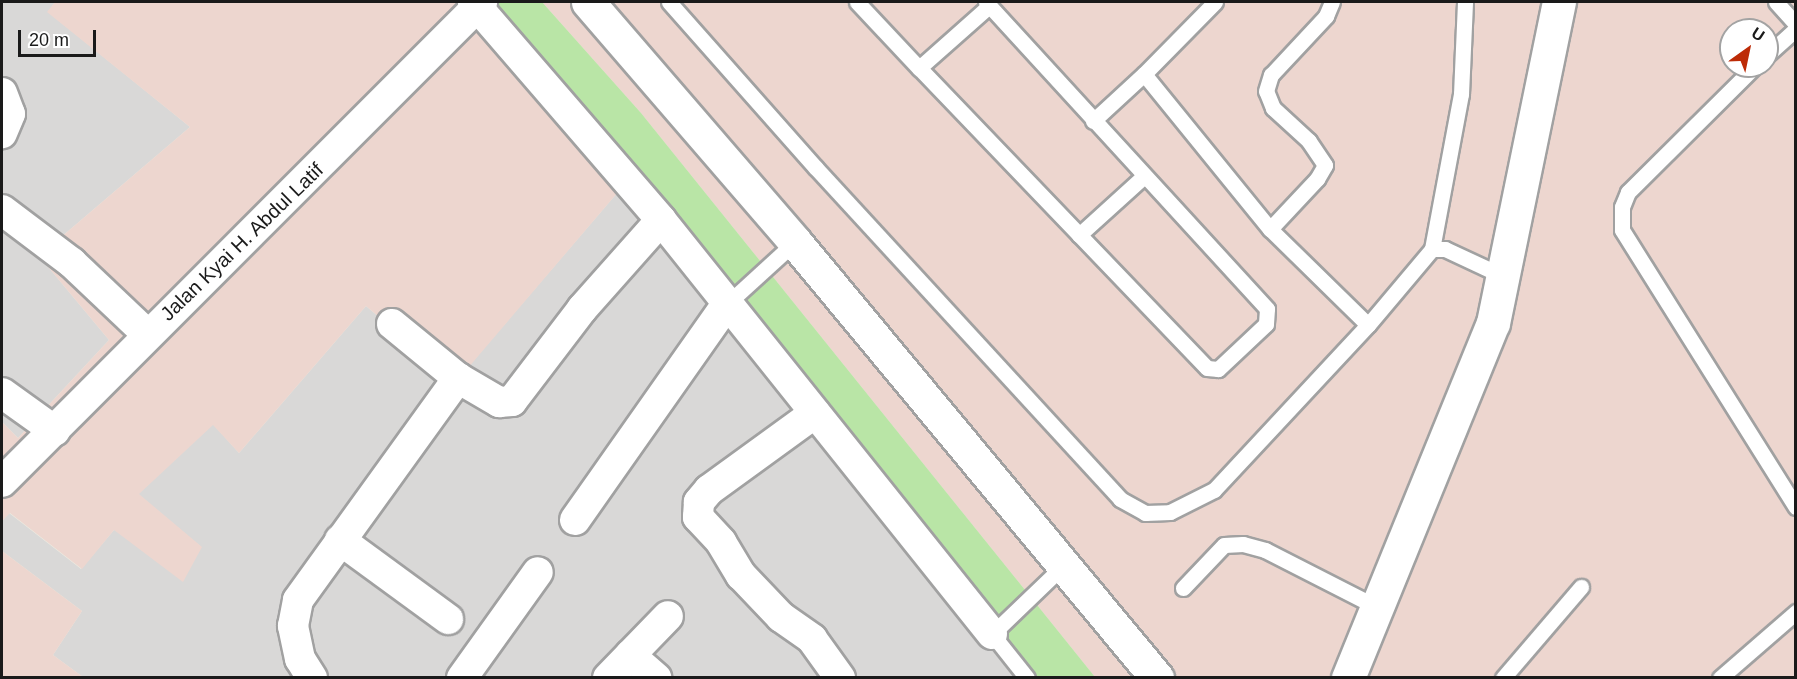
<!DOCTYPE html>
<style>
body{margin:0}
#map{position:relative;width:1797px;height:679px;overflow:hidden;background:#eceae0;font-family:Helvetica,sans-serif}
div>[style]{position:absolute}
.residential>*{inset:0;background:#d9d8d7}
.commercial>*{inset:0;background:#edd6cf}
.grass>*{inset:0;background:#b9e5a6}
.roads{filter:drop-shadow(2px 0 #a1a1a1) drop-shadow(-2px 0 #a1a1a1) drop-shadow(0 2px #a1a1a1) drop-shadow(0 -2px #a1a1a1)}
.service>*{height:15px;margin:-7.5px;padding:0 7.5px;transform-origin:7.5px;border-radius:7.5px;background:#fff}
.minor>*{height:30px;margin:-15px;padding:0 15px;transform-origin:15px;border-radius:15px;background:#fff}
.tertiary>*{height:33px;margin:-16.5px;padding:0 16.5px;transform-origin:16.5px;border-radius:16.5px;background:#fff}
span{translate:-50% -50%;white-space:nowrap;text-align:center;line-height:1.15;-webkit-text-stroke:4.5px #fff;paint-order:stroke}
.street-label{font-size:20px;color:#1a1a1a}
.frame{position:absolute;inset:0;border:3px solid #1a1a1a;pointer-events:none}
.north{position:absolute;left:1719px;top:18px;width:60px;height:60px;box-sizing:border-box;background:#fff;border:2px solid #a3a3a3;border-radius:50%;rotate:33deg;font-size:16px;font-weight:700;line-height:24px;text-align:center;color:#1a1a1a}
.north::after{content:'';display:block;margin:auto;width:21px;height:27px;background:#bd2b07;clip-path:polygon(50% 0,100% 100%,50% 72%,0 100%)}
.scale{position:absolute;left:18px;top:30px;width:78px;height:27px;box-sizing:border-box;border:3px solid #1a1a1a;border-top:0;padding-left:8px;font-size:18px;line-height:21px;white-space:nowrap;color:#1a1a1a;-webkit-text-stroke:4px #fff;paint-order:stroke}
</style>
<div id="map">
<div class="residential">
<div style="clip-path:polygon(2px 2px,55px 2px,48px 12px,190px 127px,39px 256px,109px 340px,18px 438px,2px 422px)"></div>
<div style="clip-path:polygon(630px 178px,1026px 677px,83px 677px,53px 655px,82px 611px,2px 551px,2px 521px,9px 513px,81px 569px,114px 530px,201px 547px,138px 494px,213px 424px,239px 453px,366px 306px,455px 382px)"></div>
</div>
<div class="commercial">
<div style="clip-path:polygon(55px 2px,470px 2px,630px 178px,456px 382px,366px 306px,239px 453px,213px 425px,139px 494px,202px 547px,183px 582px,114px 530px,82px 569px,10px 513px,2px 521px,2px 422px,18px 438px,109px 340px,39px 256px,190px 127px,47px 12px)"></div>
<div style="clip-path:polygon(evenodd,542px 2px,1795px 2px,1795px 677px,1095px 677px,641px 113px,542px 2px,1731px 30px,1767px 30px,1767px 66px,1731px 66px,1731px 30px)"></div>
<div style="clip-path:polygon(2px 551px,82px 611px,53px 655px,83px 677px,2px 677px)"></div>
</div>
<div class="grass">
<div style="clip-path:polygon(470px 2px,542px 2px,641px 113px,1095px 677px,1026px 677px)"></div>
</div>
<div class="roads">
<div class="service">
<div style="left:669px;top:2px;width:222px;rotate:48.5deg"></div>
<div style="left:816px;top:168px;width:449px;rotate:47.4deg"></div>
<div style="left:1120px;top:499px;width:29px;rotate:29deg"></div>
<div style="left:1145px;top:513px;width:25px;rotate:-2deg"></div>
<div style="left:1170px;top:512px;width:49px;rotate:-26.6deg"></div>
<div style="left:1214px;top:490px;width:226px;rotate:-47deg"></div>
<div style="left:1368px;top:325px;width:99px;rotate:-49.9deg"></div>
<div style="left:1432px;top:249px;width:13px"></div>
<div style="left:1445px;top:249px;width:66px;rotate:25deg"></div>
<div style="left:857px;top:2px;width:91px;rotate:46.8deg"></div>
<div style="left:986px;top:2px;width:416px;rotate:47.5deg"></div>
<div style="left:1267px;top:309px;width:15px;rotate:94deg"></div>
<div style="left:1266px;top:324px;width:66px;rotate:136.8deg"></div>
<div style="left:1218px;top:369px;width:11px;rotate:-175deg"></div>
<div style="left:1207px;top:368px;width:416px;rotate:-133.8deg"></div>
<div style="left:919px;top:68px;width:94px;rotate:-41.5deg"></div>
<div style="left:1215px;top:2px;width:101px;rotate:134.6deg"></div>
<div style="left:1144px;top:74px;width:200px;rotate:50.9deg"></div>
<div style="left:1270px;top:229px;width:137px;rotate:44.4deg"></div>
<div style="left:1776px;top:2px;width:30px;rotate:48deg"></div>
<div style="left:1767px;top:55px;width:39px;rotate:-42deg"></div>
<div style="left:1755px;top:66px;width:179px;rotate:135.2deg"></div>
<div style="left:1628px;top:192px;width:16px;rotate:112deg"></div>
<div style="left:1622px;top:207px;width:23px;rotate:90deg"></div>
<div style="left:1622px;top:230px;width:327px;rotate:57.9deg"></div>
<div style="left:1093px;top:121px;width:69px;rotate:-42.7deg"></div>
<div style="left:1270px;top:229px;width:69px;rotate:-46.8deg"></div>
<div style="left:1317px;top:179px;width:16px;rotate:-60deg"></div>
<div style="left:1325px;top:165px;width:29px;rotate:-124deg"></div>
<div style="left:1309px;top:141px;width:49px;rotate:-137.5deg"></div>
<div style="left:1273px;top:108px;width:18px;rotate:-112deg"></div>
<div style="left:1266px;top:91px;width:17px;rotate:-73deg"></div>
<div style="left:1271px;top:75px;width:81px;rotate:-47deg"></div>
<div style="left:1326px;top:16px;width:15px;rotate:-67deg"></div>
<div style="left:1079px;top:235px;width:88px;rotate:-42.2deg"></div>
<div style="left:1432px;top:249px;width:158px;rotate:-79.4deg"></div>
<div style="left:1461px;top:94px;width:92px;rotate:-87.5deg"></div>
<div style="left:727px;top:304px;width:92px;rotate:-42.4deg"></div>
<div style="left:1183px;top:588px;width:59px;rotate:-46.4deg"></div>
<div style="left:1224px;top:545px;width:19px;rotate:-3deg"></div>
<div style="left:1243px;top:544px;width:23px;rotate:15deg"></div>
<div style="left:1265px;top:550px;width:126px;rotate:27deg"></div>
<div style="left:1027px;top:678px;width:56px;rotate:-128.5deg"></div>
<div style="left:992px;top:634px;width:98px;rotate:-43.8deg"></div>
<div style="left:1503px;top:678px;width:120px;rotate:-49.4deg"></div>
<div style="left:1720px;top:678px;width:101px;rotate:-41deg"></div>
</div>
<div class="minor">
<div style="left:473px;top:2px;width:288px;rotate:49.2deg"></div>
<div style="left:661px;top:220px;width:530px;rotate:51.36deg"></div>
<div style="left:2px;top:93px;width:22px;rotate:69deg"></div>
<div style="left:10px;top:114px;width:21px;rotate:113deg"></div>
<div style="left:2px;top:210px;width:88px;rotate:37.1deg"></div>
<div style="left:72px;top:263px;width:103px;rotate:43.4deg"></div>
<div style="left:392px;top:324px;width:85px;rotate:39.3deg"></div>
<div style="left:458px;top:378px;width:48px;rotate:30.3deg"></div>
<div style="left:499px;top:402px;width:13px;rotate:-4deg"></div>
<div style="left:512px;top:401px;width:116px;rotate:-52.7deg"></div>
<div style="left:582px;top:309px;width:119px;rotate:-48.4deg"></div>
<div style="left:2px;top:393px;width:65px;rotate:35.6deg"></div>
<div style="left:815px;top:413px;width:131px;rotate:144deg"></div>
<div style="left:709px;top:490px;width:16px;rotate:130deg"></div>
<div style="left:699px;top:502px;width:15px;rotate:94deg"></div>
<div style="left:698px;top:517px;width:34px;rotate:47deg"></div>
<div style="left:721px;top:542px;width:39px;rotate:59deg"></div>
<div style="left:741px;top:575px;width:58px;rotate:46.4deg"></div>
<div style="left:781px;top:617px;width:38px;rotate:35deg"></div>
<div style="left:812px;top:639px;width:48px;rotate:54.3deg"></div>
<div style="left:2px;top:482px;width:679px;rotate:-45deg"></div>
<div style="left:575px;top:520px;width:264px;rotate:-54.9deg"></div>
<div style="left:340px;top:540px;width:134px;rotate:36.2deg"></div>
<div style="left:630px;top:655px;width:35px;rotate:41deg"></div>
<div style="left:312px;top:678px;width:22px;rotate:-122deg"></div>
<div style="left:300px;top:659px;width:34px;rotate:-102deg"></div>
<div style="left:293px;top:626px;width:26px;rotate:-79deg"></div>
<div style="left:298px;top:600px;width:274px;rotate:-54.2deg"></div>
<div style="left:462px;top:678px;width:130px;rotate:-54.4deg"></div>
<div style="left:608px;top:678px;width:86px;rotate:-45.9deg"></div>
</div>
<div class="tertiary">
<div style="left:588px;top:2px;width:317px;rotate:49.2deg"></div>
<div style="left:795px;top:242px;width:567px;rotate:50.3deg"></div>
<div style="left:1348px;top:678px;width:383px;rotate:-67.8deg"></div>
<div style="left:1493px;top:323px;width:328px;rotate:-78.4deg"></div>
</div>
</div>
<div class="street-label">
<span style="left:242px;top:242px;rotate:-44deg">Jalan Kyai H. Abdul Latif</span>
</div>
<div class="frame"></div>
<div class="north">U</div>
<div class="scale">20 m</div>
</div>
